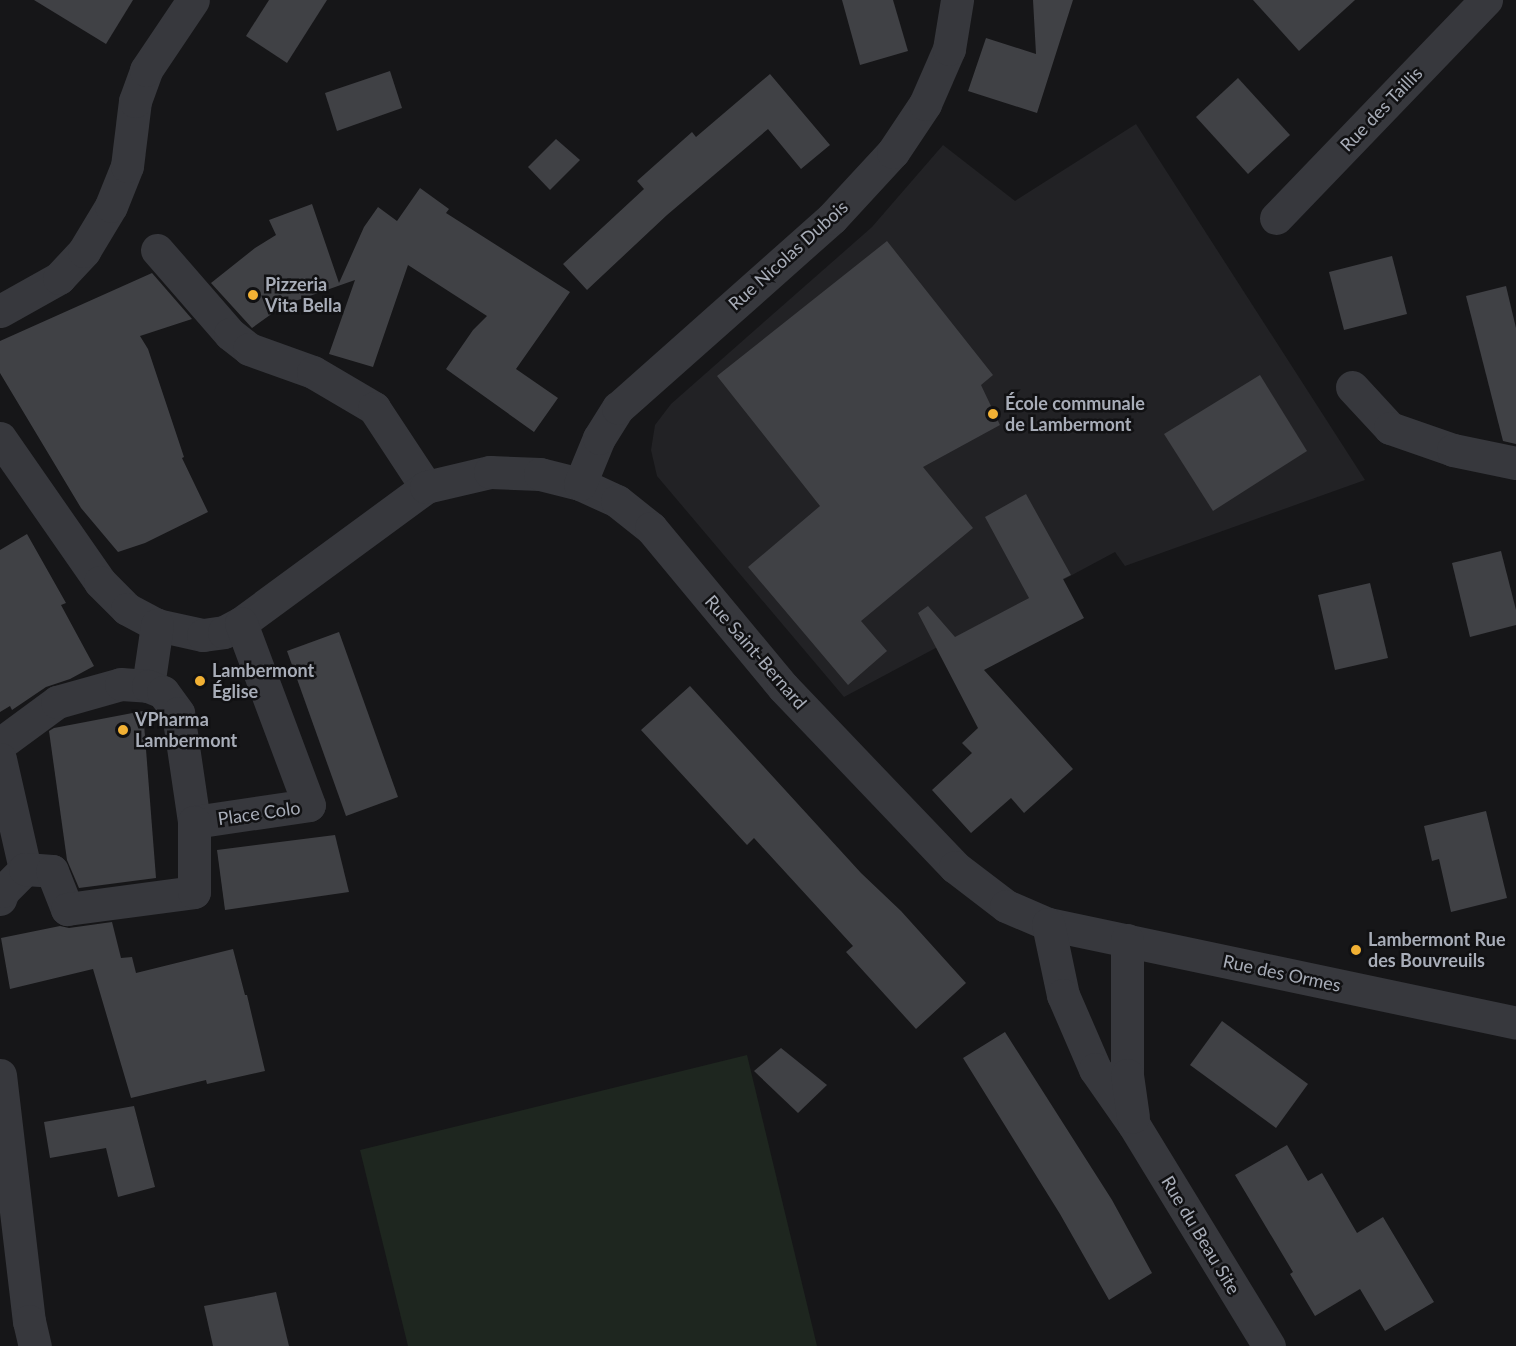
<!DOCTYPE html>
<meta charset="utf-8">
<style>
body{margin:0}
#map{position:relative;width:1516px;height:1346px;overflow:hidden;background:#161618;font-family:Lato,sans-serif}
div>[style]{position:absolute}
.built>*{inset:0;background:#222225}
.green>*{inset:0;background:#1e261f}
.building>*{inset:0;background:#404145}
.minor>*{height:33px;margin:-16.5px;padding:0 16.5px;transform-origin:16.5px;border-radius:16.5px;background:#37383d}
.dots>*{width:16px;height:16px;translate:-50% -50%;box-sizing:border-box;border:3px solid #111113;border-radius:50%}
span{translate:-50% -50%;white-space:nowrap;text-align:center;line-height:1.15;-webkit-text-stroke:5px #111113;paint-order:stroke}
.street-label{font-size:18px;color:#a8adb8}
.poi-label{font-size:18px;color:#a8adb8;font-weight:700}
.left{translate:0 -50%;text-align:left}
</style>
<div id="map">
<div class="built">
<div style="clip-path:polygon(1136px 124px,1365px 480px,1125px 566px,1115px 552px,844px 697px,657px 476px,651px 450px,655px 425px,671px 404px,872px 227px,943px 145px,1015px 201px)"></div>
</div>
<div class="green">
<div style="clip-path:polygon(747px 1055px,817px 1346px,408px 1346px,360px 1150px)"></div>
</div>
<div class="building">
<div style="clip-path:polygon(34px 0,133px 0,106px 44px)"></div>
<div style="clip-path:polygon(269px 0,327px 0,287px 63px,246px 36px)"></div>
<div style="clip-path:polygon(842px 0,893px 0,908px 51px,860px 65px)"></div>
<div style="clip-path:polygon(1033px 0,1073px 0,1037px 113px,968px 91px,986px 38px,1036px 54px)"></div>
<div style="clip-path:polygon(1253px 0,1355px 0,1299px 51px)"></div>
<div style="clip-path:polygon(390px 71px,402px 108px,337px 131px,325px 93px)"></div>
<div style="clip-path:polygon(770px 74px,830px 145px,801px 169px,768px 129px,667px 215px,587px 290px,563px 264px,644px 189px,637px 181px,692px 132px,696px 137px)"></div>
<div style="clip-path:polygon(1238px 78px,1290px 135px,1248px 174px,1196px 117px)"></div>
<div style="clip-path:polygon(556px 139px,580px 160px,550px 190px,528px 167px)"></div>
<div style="clip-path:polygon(420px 188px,449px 209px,446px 213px,570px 292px,516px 369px,558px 398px,534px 432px,446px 369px,473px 330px,487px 316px,408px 265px,373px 367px,329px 354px,355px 280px,284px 305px,252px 328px,211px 283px,255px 248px,276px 235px,269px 220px,312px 204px,339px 283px,364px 227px,378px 207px,397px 221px)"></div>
<div style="clip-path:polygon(887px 241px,993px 375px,981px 385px,1000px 425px,923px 467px,973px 528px,861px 621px,887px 651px,848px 685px,748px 567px,820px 506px,717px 376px)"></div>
<div style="clip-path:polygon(1392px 256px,1407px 314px,1344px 330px,1329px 272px)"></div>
<div style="clip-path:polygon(152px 273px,192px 319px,140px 336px,148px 349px,184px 457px,182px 458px,208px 512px,145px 543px,118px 552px,81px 508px,0 373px,0 341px)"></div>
<div style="clip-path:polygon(1506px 286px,1516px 328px,1516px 444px,1503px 441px,1466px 296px)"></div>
<div style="clip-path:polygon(1260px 375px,1307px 451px,1213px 511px,1164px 434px)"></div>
<div style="clip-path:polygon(1026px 494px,1071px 575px,1063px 579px,1084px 618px,984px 670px,1073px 769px,1024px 813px,1011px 798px,971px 833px,932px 790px,972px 753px,962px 743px,978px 728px,918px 613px,928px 606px,955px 637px,1029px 598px,985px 517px)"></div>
<div style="clip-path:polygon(27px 534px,66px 603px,61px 605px,94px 666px,70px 679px,46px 687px,12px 710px,10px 706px,0 712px,0 550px)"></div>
<div style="clip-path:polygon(1501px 551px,1516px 610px,1516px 625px,1470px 637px,1452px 563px)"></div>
<div style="clip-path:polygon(1370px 583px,1388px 658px,1335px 670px,1318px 595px)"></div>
<div style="clip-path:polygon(339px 632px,398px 797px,346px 816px,287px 651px)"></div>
<div style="clip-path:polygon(690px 686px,861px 873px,901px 911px,966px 983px,916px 1029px,846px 952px,853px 946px,754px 838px,747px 845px,641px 730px)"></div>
<div style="clip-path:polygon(143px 711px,156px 878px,79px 888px,67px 860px,49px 731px,54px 728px)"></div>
<div style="clip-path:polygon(1486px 811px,1507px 898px,1451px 912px,1439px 859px,1432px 861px,1424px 826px)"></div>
<div style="clip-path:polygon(335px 835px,349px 892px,225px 910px,217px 850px)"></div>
<div style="clip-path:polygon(112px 922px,121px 958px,132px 957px,136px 973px,233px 949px,245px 995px,247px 995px,265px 1071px,207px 1084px,206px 1080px,131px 1098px,93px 969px,10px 989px,1px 938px,60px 926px,69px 928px)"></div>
<div style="clip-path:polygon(1222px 1021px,1308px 1084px,1276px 1128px,1190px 1065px)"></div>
<div style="clip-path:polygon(1005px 1032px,1112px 1200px,1152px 1273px,1109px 1300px,1060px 1214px,963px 1058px)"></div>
<div style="clip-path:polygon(781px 1048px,827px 1085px,798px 1113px,754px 1071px)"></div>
<div style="clip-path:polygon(134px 1106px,155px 1187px,118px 1197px,106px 1148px,50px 1158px,44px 1122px)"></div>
<div style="clip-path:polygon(1287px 1145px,1308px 1181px,1322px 1173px,1357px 1233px,1383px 1217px,1434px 1302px,1385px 1331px,1360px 1289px,1315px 1316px,1290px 1274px,1293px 1272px,1235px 1175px)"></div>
<div style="clip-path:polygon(276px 1292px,289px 1346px,213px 1346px,204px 1306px)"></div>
</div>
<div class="minor">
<div style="left:1276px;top:218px;width:303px;rotate:-46.1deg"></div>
<div style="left:157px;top:250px;width:111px;rotate:49deg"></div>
<div style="left:230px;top:334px;width:24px;rotate:38deg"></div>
<div style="left:249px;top:349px;width:68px;rotate:19.8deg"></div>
<div style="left:313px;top:372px;width:71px;rotate:30.5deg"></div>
<div style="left:374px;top:408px;width:95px;rotate:56.6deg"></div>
<div style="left:0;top:311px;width:68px;rotate:-29.2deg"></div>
<div style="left:59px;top:278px;width:37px;rotate:-47deg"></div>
<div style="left:84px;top:251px;width:52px;rotate:-59deg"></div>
<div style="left:111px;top:206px;width:43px;rotate:-68.2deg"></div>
<div style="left:127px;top:166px;width:65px;rotate:-83deg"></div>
<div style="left:135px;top:101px;width:33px;rotate:-70deg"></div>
<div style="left:146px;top:70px;width:84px;rotate:-56.1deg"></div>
<div style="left:1352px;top:387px;width:56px;rotate:47.2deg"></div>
<div style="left:1390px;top:428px;width:67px;rotate:19.2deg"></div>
<div style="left:1453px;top:450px;width:64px;rotate:11.7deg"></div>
<div style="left:0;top:438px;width:175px;rotate:55.2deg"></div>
<div style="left:100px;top:582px;width:38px;rotate:45deg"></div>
<div style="left:127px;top:609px;width:34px;rotate:28deg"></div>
<div style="left:157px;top:625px;width:47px;rotate:12.3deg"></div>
<div style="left:203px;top:635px;width:21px;rotate:-8deg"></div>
<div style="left:224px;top:632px;width:19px;rotate:-28deg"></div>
<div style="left:241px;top:623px;width:230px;rotate:-36.3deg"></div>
<div style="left:426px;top:487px;width:66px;rotate:-13.2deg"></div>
<div style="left:490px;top:472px;width:50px;rotate:2.3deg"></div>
<div style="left:540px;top:474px;width:41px;rotate:14deg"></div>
<div style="left:580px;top:484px;width:41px;rotate:24.7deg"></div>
<div style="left:617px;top:501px;width:43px;rotate:38.5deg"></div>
<div style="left:651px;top:528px;width:207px;rotate:50.3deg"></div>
<div style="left:783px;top:687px;width:249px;rotate:46.3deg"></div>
<div style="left:955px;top:867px;width:64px;rotate:37.4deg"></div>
<div style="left:1006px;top:906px;width:46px;rotate:23.2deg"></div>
<div style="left:1048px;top:924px;width:478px;rotate:11.9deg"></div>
<div style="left:580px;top:484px;width:50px;rotate:-67.6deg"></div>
<div style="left:599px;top:438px;width:36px;rotate:-58deg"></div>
<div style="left:618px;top:408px;width:286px;rotate:-41.6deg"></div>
<div style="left:832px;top:218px;width:90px;rotate:-47.3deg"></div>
<div style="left:893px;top:152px;width:58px;rotate:-56.3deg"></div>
<div style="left:925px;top:104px;width:60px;rotate:-66.4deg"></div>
<div style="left:949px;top:49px;width:50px;rotate:-80.7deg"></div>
<div style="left:148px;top:686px;width:62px;rotate:-81.6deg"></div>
<div style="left:0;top:744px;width:71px;rotate:-36.4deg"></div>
<div style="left:57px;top:702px;width:66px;rotate:-15.7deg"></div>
<div style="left:121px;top:684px;width:27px;rotate:4deg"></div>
<div style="left:148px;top:686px;width:16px;rotate:22deg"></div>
<div style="left:163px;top:692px;width:26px;rotate:54deg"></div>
<div style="left:178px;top:713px;width:110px;rotate:81.6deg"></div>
<div style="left:194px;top:822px;width:116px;rotate:-8.4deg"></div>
<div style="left:309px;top:805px;width:194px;rotate:-110.5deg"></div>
<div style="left:0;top:759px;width:113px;rotate:77.2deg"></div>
<div style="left:0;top:899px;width:9px;rotate:-69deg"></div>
<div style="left:3px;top:891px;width:31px;rotate:-45deg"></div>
<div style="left:25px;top:869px;width:27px;rotate:4deg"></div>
<div style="left:52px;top:871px;width:41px;rotate:68.5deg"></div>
<div style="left:67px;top:909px;width:128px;rotate:-7.6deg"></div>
<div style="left:194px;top:892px;width:70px;rotate:-90deg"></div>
<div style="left:1048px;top:924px;width:73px;rotate:78.1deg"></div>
<div style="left:1063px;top:995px;width:81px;rotate:66.6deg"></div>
<div style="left:1095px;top:1069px;width:68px;rotate:55.1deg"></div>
<div style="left:1134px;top:1125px;width:259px;rotate:58.6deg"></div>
<div style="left:1127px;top:940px;width:135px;rotate:90deg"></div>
<div style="left:1127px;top:1075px;width:42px;rotate:81.9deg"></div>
<div style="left:0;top:1075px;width:248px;rotate:83.3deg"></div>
<div style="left:29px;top:1321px;width:26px;rotate:77deg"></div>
</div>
<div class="dots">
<div style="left:253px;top:295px;background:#f2b134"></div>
<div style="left:993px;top:414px;background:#f2b134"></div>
<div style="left:200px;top:681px;background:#f2b134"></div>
<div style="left:123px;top:730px;background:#f2b134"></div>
<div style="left:1356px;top:950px;background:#f2b134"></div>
</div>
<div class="street-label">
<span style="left:1381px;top:109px;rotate:-46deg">Rue des Taillis</span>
<span style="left:788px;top:255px;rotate:-42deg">Rue Nicolas Dubois</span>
<span style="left:756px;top:652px;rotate:49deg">Rue Saint-Bernard</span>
<span style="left:259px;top:813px;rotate:-8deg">Place Colo</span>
<span style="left:1282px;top:973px;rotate:12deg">Rue des Ormes</span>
<span style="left:1201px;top:1235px;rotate:59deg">Rue du Beau Site</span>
</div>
<div class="poi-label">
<span class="left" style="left:265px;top:295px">Pizzeria<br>Vita Bella</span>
<span class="left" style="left:1005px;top:414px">École communale<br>de Lambermont</span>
<span class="left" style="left:212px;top:681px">Lambermont<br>Église</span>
<span class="left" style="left:135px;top:730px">VPharma<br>Lambermont</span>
<span class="left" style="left:1368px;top:950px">Lambermont Rue<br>des Bouvreuils</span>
</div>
</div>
